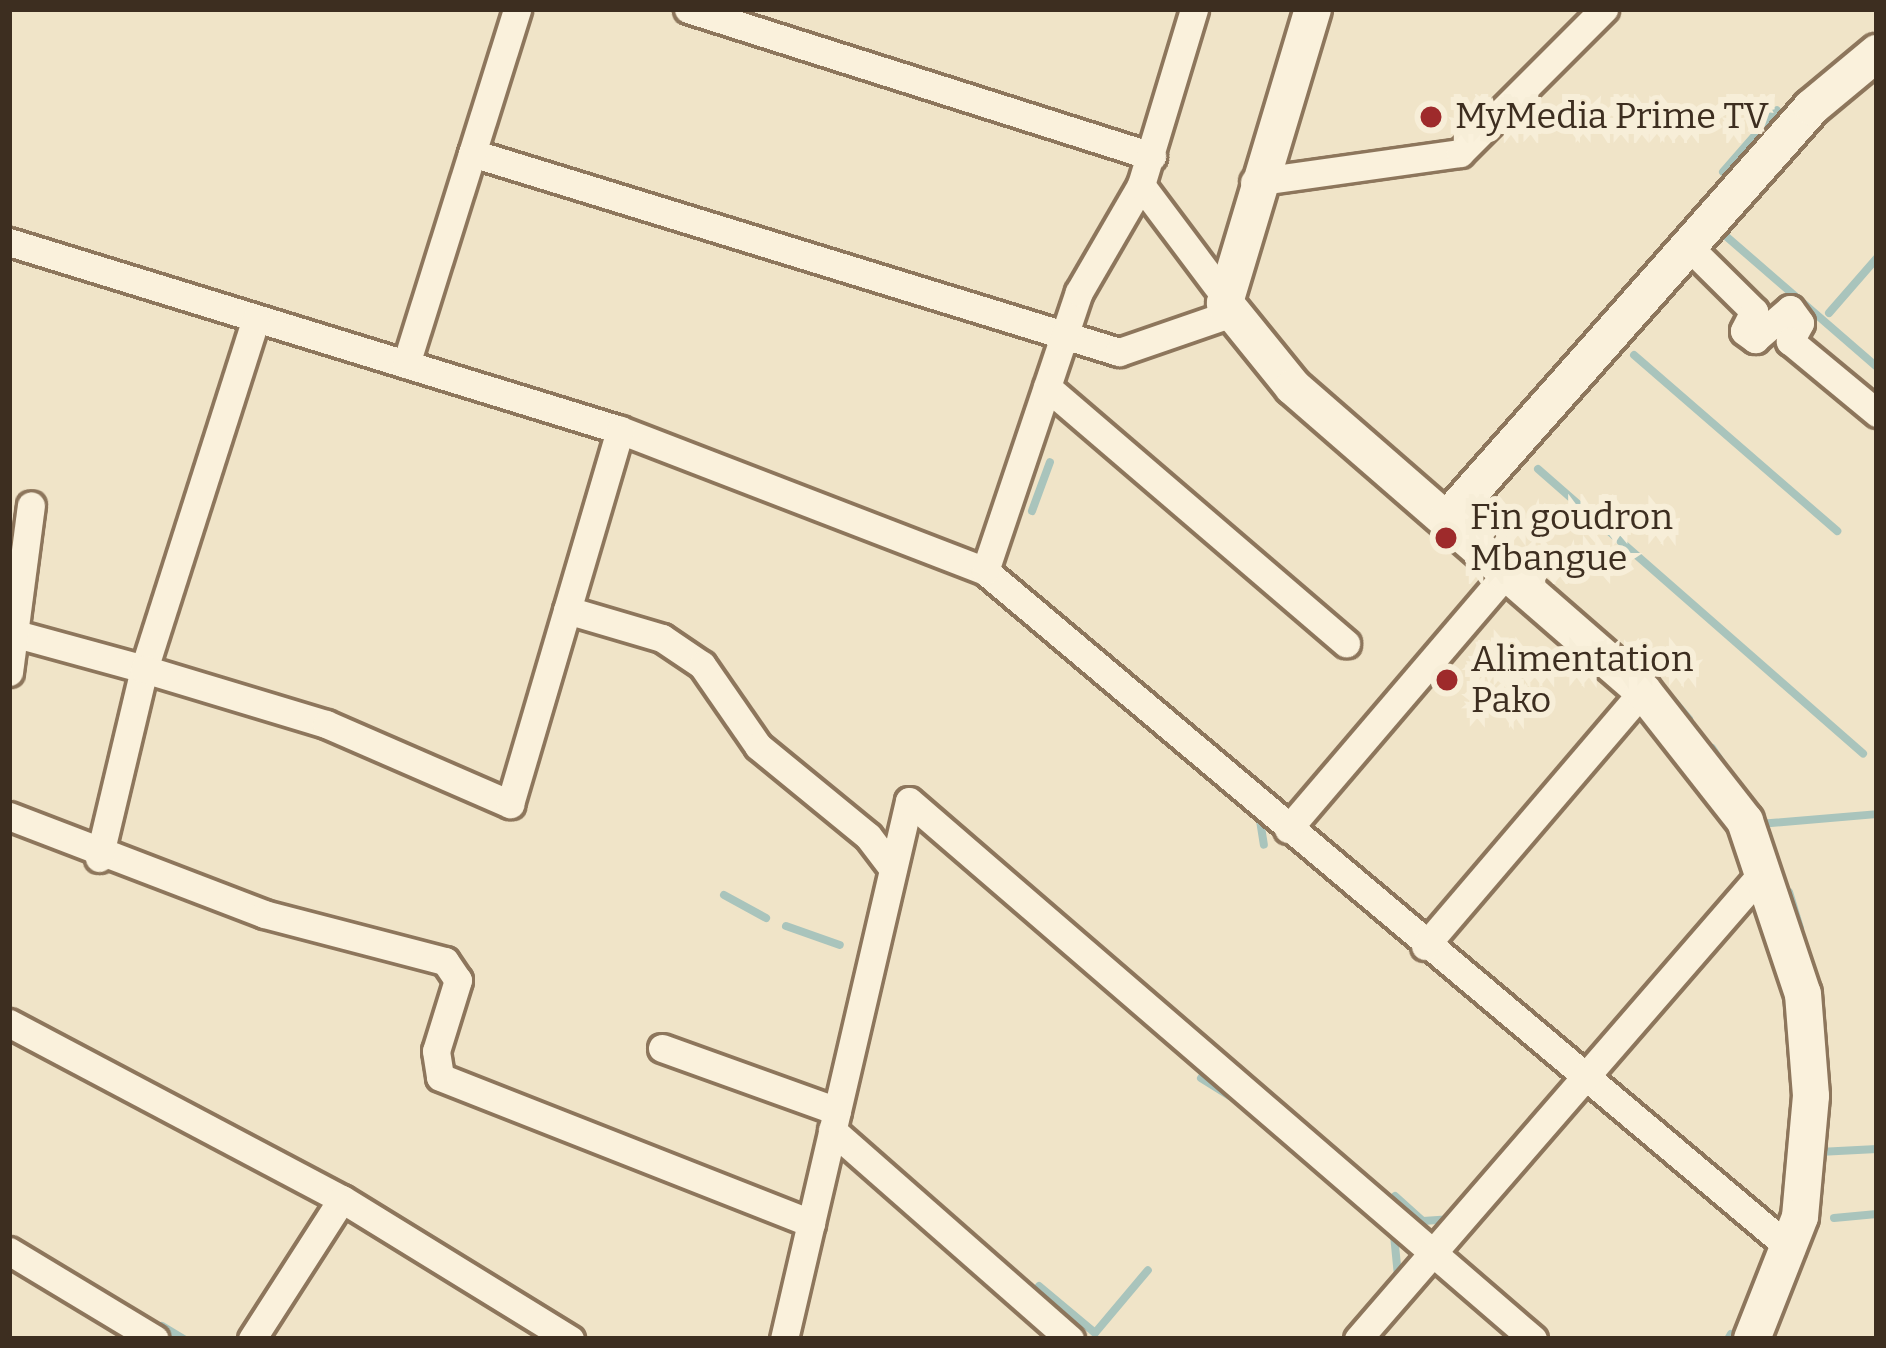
<!DOCTYPE html>
<style>
body{margin:0}
#map{position:relative;width:1886px;height:1348px;overflow:hidden;background:#f0e4c8;font-family:Bitter,serif}
div>[style]{position:absolute}
.stream>*{height:8px;margin:-4px;padding:0 4px;transform-origin:4px;border-radius:4px;background:#a9c4bc}
.roads{filter:drop-shadow(3px 0 #8d765c) drop-shadow(-3px 0 #8d765c) drop-shadow(0 3px #8d765c) drop-shadow(0 -3px #8d765c)}
.street>*{height:27px;margin:-13.5px;padding:0 13.5px;transform-origin:13.5px;border-radius:13.5px;background:#faf1dc}
.secondary>*{height:36px;margin:-18px;padding:0 18px;transform-origin:18px;border-radius:18px;background:#faf1dc}
.dots>*{width:33px;height:33px;translate:-50% -50%;box-sizing:border-box;border:6px solid #f7eed8;border-radius:50%}
span{translate:-50% -50%;white-space:nowrap;text-align:center;line-height:1.15;-webkit-text-stroke:12px #f7eed8;paint-order:stroke}
.poi-label{font-size:36px;color:#3d2e20}
.left{translate:0 -50%;text-align:left}
.frame{position:absolute;inset:0;border:12px solid #3d2e20;pointer-events:none}
</style>
<div id="map">
<div class="stream">
<div style="left:1723px;top:172px;width:82px;rotate:-48.9deg"></div>
<div style="left:1720px;top:231px;width:208px;rotate:40.9deg"></div>
<div style="left:1829px;top:313px;width:73px;rotate:-48.9deg"></div>
<div style="left:1634px;top:355px;width:269px;rotate:40.9deg"></div>
<div style="left:1538px;top:469px;width:432px;rotate:41.2deg"></div>
<div style="left:1487px;top:498px;width:49px;rotate:73.4deg"></div>
<div style="left:1032px;top:511px;width:52px;rotate:-69.8deg"></div>
<div style="left:1673px;top:700px;width:25px;rotate:50deg"></div>
<div style="left:1712px;top:748px;width:29px;rotate:56deg"></div>
<div style="left:1259px;top:814px;width:31px;rotate:81deg"></div>
<div style="left:1759px;top:824px;width:118px;rotate:-4.8deg"></div>
<div style="left:1789px;top:892px;width:38px;rotate:73deg"></div>
<div style="left:724px;top:895px;width:48px;rotate:28.7deg"></div>
<div style="left:786px;top:926px;width:57px;rotate:19.4deg"></div>
<div style="left:1201px;top:1078px;width:34px;rotate:32deg"></div>
<div style="left:1819px;top:1152px;width:58px;rotate:-3deg"></div>
<div style="left:1395px;top:1196px;width:38px;rotate:42deg"></div>
<div style="left:1423px;top:1221px;width:26px;rotate:-4deg"></div>
<div style="left:1834px;top:1218px;width:43px;rotate:-5.3deg"></div>
<div style="left:1394px;top:1235px;width:41px;rotate:84.4deg"></div>
<div style="left:1039px;top:1286px;width:73px;rotate:40deg"></div>
<div style="left:1095px;top:1333px;width:82px;rotate:-49.9deg"></div>
<div style="left:162px;top:1326px;width:26px;rotate:31deg"></div>
<div style="left:1728px;top:1339px;width:6px;rotate:-59deg"></div>
</div>
<div class="roads">
<div class="street">
<div style="left:688px;top:9px;width:487px;rotate:17.6deg"></div>
<div style="left:472px;top:153px;width:677px;rotate:17.1deg"></div>
<div style="left:1119px;top:352px;width:120px;rotate:-19deg"></div>
<div style="left:1254px;top:182px;width:208px;rotate:-8deg"></div>
<div style="left:1460px;top:153px;width:204px;rotate:-45deg"></div>
<div style="left:1141px;top:185px;width:135px;rotate:53.1deg"></div>
<div style="left:9px;top:242px;width:639px;rotate:17.1deg"></div>
<div style="left:620px;top:430px;width:391px;rotate:21.1deg"></div>
<div style="left:985px;top:571px;width:1053px;rotate:40.07deg"></div>
<div style="left:1688px;top:246px;width:93px;rotate:44.6deg"></div>
<div style="left:1754px;top:311px;width:22px;rotate:117deg"></div>
<div style="left:1744px;top:331px;width:14px;rotate:36deg"></div>
<div style="left:1755px;top:339px;width:46px;rotate:-40.6deg"></div>
<div style="left:1790px;top:309px;width:17px;rotate:54deg"></div>
<div style="left:1800px;top:323px;width:21px;rotate:119deg"></div>
<div style="left:1790px;top:341px;width:113px;rotate:39.6deg"></div>
<div style="left:406px;top:364px;width:372px;rotate:-72.6deg"></div>
<div style="left:1047px;top:387px;width:394px;rotate:40.6deg"></div>
<div style="left:985px;top:571px;width:294px;rotate:-71.4deg"></div>
<div style="left:1079px;top:292px;width:124px;rotate:-59.9deg"></div>
<div style="left:1141px;top:185px;width:184px;rotate:-73.2deg"></div>
<div style="left:567px;top:610px;width:99px;rotate:16.4deg"></div>
<div style="left:662px;top:638px;width:48px;rotate:34deg"></div>
<div style="left:702px;top:665px;width:98px;rotate:55.3deg"></div>
<div style="left:758px;top:746px;width:142px;rotate:39.3deg"></div>
<div style="left:868px;top:836px;width:41px;rotate:52.9deg"></div>
<div style="left:9px;top:632px;width:140px;rotate:15.3deg"></div>
<div style="left:144px;top:669px;width:368px;rotate:-72.3deg"></div>
<div style="left:9px;top:672px;width:168px;rotate:-82.5deg"></div>
<div style="left:9px;top:816px;width:273px;rotate:21deg"></div>
<div style="left:264px;top:914px;width:187px;rotate:14.6deg"></div>
<div style="left:445px;top:961px;width:23px;rotate:56deg"></div>
<div style="left:458px;top:980px;width:74px;rotate:107.2deg"></div>
<div style="left:436px;top:1051px;width:26px;rotate:81deg"></div>
<div style="left:440px;top:1077px;width:399px;rotate:21.5deg"></div>
<div style="left:1288px;top:829px;width:339px;rotate:-49.5deg"></div>
<div style="left:99px;top:858px;width:194px;rotate:-76.6deg"></div>
<div style="left:144px;top:669px;width:190px;rotate:16.8deg"></div>
<div style="left:326px;top:724px;width:201px;rotate:23.5deg"></div>
<div style="left:510px;top:804px;width:390px;rotate:-73.6deg"></div>
<div style="left:1425px;top:946px;width:335px;rotate:-49.5deg"></div>
<div style="left:9px;top:1023px;width:377px;rotate:27.9deg"></div>
<div style="left:342px;top:1199px;width:268px;rotate:31.6deg"></div>
<div style="left:662px;top:1048px;width:186px;rotate:19.8deg"></div>
<div style="left:832px;top:1130px;width:317px;rotate:41.3deg"></div>
<div style="left:9px;top:1251px;width:170px;rotate:31.1deg"></div>
<div style="left:252px;top:1339px;width:166px;rotate:-57.3deg"></div>
<div style="left:784px;top:1339px;width:552px;rotate:-76.92deg"></div>
<div style="left:909px;top:801px;width:824px;rotate:40.77deg"></div>
<div style="left:1358px;top:1339px;width:618px;rotate:-49.07deg"></div>
</div>
<div class="secondary">
<div style="left:1313px;top:9px;width:307px;rotate:106.7deg"></div>
<div style="left:1225px;top:303px;width:108px;rotate:51deg"></div>
<div style="left:1293px;top:387px;width:464px;rotate:41deg"></div>
<div style="left:1643px;top:691px;width:165px;rotate:51.9deg"></div>
<div style="left:1745px;top:821px;width:182px;rotate:71.5deg"></div>
<div style="left:1803px;top:994px;width:102px;rotate:85.5deg"></div>
<div style="left:1811px;top:1096px;width:121px;rotate:95.2deg"></div>
<div style="left:1800px;top:1217px;width:131px;rotate:111.5deg"></div>
<div style="left:1447px;top:519px;width:550px;rotate:-48.46deg"></div>
<div style="left:1812px;top:107px;width:85px;rotate:-39.7deg"></div>
</div>
</div>
<div class="dots">
<div style="left:1431px;top:117px;background:#9e2a2b"></div>
<div style="left:1446px;top:538px;background:#9e2a2b"></div>
<div style="left:1447px;top:680px;background:#9e2a2b"></div>
</div>
<div class="poi-label">
<span class="left" style="left:1455px;top:117px">MyMedia Prime TV</span>
<span class="left" style="left:1470px;top:538px">Fin goudron<br>Mbangue</span>
<span class="left" style="left:1471px;top:680px">Alimentation<br>Pako</span>
</div>
<div class="frame"></div>
</div>
